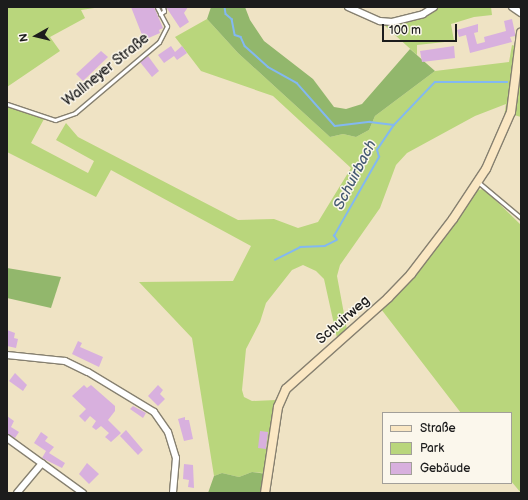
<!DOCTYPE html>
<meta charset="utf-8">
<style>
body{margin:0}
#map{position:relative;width:528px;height:500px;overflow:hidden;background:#efe3c4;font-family:"Balsamiq Sans",sans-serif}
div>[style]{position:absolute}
.green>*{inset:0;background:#b9d67c}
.forest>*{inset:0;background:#92b76c}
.stream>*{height:1.5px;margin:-0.75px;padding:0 0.75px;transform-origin:0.75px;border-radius:0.75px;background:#83b8f1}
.building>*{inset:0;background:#d8b0de}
.roads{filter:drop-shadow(1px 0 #868070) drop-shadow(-1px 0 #868070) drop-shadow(0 1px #868070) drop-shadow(0 -1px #868070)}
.service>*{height:3px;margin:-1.5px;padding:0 1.5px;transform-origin:1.5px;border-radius:1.5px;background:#fff}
.minor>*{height:6px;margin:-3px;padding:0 3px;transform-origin:3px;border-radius:3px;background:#fff}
.secondary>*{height:8px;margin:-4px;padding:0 4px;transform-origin:4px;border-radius:4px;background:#fae7c3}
span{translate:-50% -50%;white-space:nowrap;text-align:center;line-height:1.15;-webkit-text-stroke:3px #fbf7ec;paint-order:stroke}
.street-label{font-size:14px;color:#1c1c1c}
.water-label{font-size:15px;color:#455a71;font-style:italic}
.frame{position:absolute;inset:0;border:8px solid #1c1c1c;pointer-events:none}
.legend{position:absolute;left:382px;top:412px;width:130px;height:72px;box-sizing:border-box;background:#fbf7ec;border:1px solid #a29f99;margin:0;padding:5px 7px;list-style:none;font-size:12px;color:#1c1c1c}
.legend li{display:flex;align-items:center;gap:8px;height:20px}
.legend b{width:20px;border:1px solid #a29f99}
.north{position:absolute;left:16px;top:16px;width:40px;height:40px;-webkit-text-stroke:3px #fbf7ec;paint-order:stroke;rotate:262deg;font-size:11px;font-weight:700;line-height:16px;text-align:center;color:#1c1c1c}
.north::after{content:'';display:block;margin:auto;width:14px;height:18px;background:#1c1c1c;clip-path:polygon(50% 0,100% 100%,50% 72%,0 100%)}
.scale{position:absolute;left:382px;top:24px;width:75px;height:18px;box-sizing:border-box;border:2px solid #1c1c1c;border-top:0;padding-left:5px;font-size:12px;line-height:14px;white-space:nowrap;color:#1c1c1c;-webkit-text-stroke:3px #fbf7ec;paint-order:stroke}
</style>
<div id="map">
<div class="green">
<div style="clip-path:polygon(7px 7px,101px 7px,81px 10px,85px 18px,50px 37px,60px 51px,7px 87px)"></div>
<div style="clip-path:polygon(427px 7px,491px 7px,492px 15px,474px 17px,451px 24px,454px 41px,417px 45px,417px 55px,384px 25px,425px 15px)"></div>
<div style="clip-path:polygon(207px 19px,238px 53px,330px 137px,343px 134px,356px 137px,369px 130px,375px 116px,435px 71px,509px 62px,512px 45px,515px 46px,510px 103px,504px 117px,506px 104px,475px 116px,407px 153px,396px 165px,380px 208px,340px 265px,337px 276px,347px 330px,337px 338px,324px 279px,316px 271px,303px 265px,292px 270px,266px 303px,260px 322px,246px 349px,242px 390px,244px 397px,252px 401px,276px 400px,264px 473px,252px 472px,239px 477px,222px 473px,214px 476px,192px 338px,139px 282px,233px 281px,251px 246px,111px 170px,96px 197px,7px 152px,7px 106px,44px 119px,31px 143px,88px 173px,94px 161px,56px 140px,66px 123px,78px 137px,238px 220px,274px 219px,298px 228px,318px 222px,351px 168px,273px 96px,201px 71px,175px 37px)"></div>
<div style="clip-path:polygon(521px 47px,521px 117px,514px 115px,518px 94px)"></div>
<div style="clip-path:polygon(484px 189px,521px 225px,521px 493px,511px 481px,511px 413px,461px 413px,381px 309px,407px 284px,433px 253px,477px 190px)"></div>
</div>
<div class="forest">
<div style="clip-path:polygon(211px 7px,245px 7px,250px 20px,264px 41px,313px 79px,334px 107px,346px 109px,362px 104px,410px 49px,435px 71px,375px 116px,369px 130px,356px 137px,343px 134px,330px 137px,238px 53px,207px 19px)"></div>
<div style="clip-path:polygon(7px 268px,61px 277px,51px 308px,7px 298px)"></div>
<div style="clip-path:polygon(252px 472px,267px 474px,262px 493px,208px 493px,214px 476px,222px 473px,239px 477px)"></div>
</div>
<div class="stream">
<div style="left:225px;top:7px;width:7px;rotate:82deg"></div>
<div style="left:226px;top:14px;width:8px;rotate:40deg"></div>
<div style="left:232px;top:19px;width:16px;rotate:79deg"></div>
<div style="left:235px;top:35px;width:6px;rotate:18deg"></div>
<div style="left:241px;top:37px;width:10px;rotate:66deg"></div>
<div style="left:245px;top:46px;width:31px;rotate:42deg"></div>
<div style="left:268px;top:67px;width:33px;rotate:29deg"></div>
<div style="left:297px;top:83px;width:57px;rotate:48.5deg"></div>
<div style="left:335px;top:126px;width:35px;rotate:-7deg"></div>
<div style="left:370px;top:122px;width:24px;rotate:7deg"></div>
<div style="left:275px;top:260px;width:28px;rotate:-27deg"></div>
<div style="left:300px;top:247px;width:25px;rotate:-2deg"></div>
<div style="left:325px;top:246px;width:13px;rotate:-27deg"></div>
<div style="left:337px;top:240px;width:5px;rotate:-127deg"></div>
<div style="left:334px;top:236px;width:91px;rotate:-60.3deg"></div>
<div style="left:379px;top:157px;width:7px;rotate:-106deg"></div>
<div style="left:377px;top:150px;width:30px;rotate:-56deg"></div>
<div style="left:394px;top:125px;width:59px;rotate:-46.4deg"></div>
<div style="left:435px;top:82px;width:72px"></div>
</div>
<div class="building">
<div style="clip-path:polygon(131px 7px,154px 7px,163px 28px,159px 30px,160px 33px,144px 40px)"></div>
<div style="clip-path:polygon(166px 7px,188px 7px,184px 13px,189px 22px,180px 28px)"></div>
<div style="clip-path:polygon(512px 19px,515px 33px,515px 36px,510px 37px,512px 42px,470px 53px,466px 35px,459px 37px,457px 30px,478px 24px,478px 32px,474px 33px,477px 44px,485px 42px,484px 37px,506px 31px,504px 21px)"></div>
<div style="clip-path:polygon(171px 46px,175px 52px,182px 46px,187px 53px,177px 60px,174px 56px,164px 63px,158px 55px)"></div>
<div style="clip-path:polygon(454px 46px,455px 58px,422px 62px,420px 51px)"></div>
<div style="clip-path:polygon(101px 51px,108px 57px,83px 81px,76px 74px)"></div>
<div style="clip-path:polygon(148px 56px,159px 71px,152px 77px,140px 62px)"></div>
<div style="clip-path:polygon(7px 330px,15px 333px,14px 338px,18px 339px,16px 348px,7px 346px)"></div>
<div style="clip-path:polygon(78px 341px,82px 343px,80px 347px,103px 357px,99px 367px,72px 354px)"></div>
<div style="clip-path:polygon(15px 373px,27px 385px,23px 391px,9px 381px)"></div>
<div style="clip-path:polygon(84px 385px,87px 388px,91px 385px,115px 406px,115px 411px,108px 420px,121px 433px,111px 442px,105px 437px,109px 433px,101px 426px,96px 430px,92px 427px,96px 421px,90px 416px,85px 422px,79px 416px,86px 409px,72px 396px)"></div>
<div style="clip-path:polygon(158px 385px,163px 390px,160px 394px,165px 399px,158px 406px,148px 396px)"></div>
<div style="clip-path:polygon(133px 406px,146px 413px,143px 418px,130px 409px)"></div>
<div style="clip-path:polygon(7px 416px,14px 421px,11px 427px,19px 432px,15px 438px,7px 434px)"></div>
<div style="clip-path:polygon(185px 417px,185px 420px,189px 420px,193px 439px,184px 441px,178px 419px)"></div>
<div style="clip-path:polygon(126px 430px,143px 450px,138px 455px,120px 436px)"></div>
<div style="clip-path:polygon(260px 431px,268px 432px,266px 449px,258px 448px)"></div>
<div style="clip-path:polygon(41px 432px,48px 437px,45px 441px,54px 447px,49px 453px,65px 463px,62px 468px,42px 458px,46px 451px,34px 443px)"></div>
<div style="clip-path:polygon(87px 463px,99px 474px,89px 484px,79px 474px)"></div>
<div style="clip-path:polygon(184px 464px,193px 465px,194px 488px,188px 487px,189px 480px,183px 479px)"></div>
</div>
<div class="roads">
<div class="service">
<div style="left:160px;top:14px;width:5px;rotate:-37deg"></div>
<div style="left:164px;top:11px;width:4px;rotate:-104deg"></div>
<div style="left:7px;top:104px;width:51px;rotate:18.4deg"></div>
<div style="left:55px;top:120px;width:21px;rotate:-19deg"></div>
<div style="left:75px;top:113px;width:110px;rotate:-40.2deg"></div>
<div style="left:159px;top:42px;width:18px;rotate:-63deg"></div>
<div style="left:167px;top:26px;width:21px;rotate:-118deg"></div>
<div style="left:478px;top:182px;width:56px;rotate:39.9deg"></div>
</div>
<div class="minor">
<div style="left:348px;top:7px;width:35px;rotate:24deg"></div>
<div style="left:380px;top:21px;width:12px;rotate:5deg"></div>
<div style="left:392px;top:22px;width:32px;rotate:-14deg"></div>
<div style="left:423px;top:14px;width:13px;rotate:-32deg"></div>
<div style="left:512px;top:7px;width:11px;rotate:34deg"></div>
<div style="left:7px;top:355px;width:58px;rotate:5.9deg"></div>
<div style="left:65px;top:361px;width:25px;rotate:26deg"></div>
<div style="left:88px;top:372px;width:77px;rotate:31.2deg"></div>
<div style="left:154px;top:412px;width:24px;rotate:55deg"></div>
<div style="left:168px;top:432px;width:27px;rotate:73deg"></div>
<div style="left:176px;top:458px;width:35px;rotate:95deg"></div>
<div style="left:7px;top:438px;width:94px;rotate:35.9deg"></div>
<div style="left:17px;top:493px;width:39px;rotate:-50deg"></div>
</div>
<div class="secondary">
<div style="left:265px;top:493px;width:87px;rotate:-81.4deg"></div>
<div style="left:278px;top:407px;width:20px;rotate:-66deg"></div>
<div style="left:286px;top:389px;width:137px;rotate:-41.7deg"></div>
<div style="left:388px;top:298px;width:33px;rotate:-46deg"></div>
<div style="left:411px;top:274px;width:69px;rotate:-52.6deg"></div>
<div style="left:453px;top:219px;width:60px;rotate:-56.6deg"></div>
<div style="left:486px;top:169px;width:62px;rotate:-66.3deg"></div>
<div style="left:511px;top:112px;width:80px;rotate:-82.8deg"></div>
</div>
</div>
<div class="street-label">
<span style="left:106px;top:70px;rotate:-39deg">Wallneyer Straße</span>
<span style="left:343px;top:320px;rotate:-41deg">Schuirweg</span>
</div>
<div class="water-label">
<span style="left:355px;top:175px;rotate:-63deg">Schuirbach</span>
</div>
<div class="frame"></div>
<ul class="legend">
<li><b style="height:5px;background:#fae7c3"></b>Straße</li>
<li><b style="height:11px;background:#b9d67c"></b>Park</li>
<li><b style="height:11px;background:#d8b0de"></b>Gebäude</li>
</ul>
<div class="north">N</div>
<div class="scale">100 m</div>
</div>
